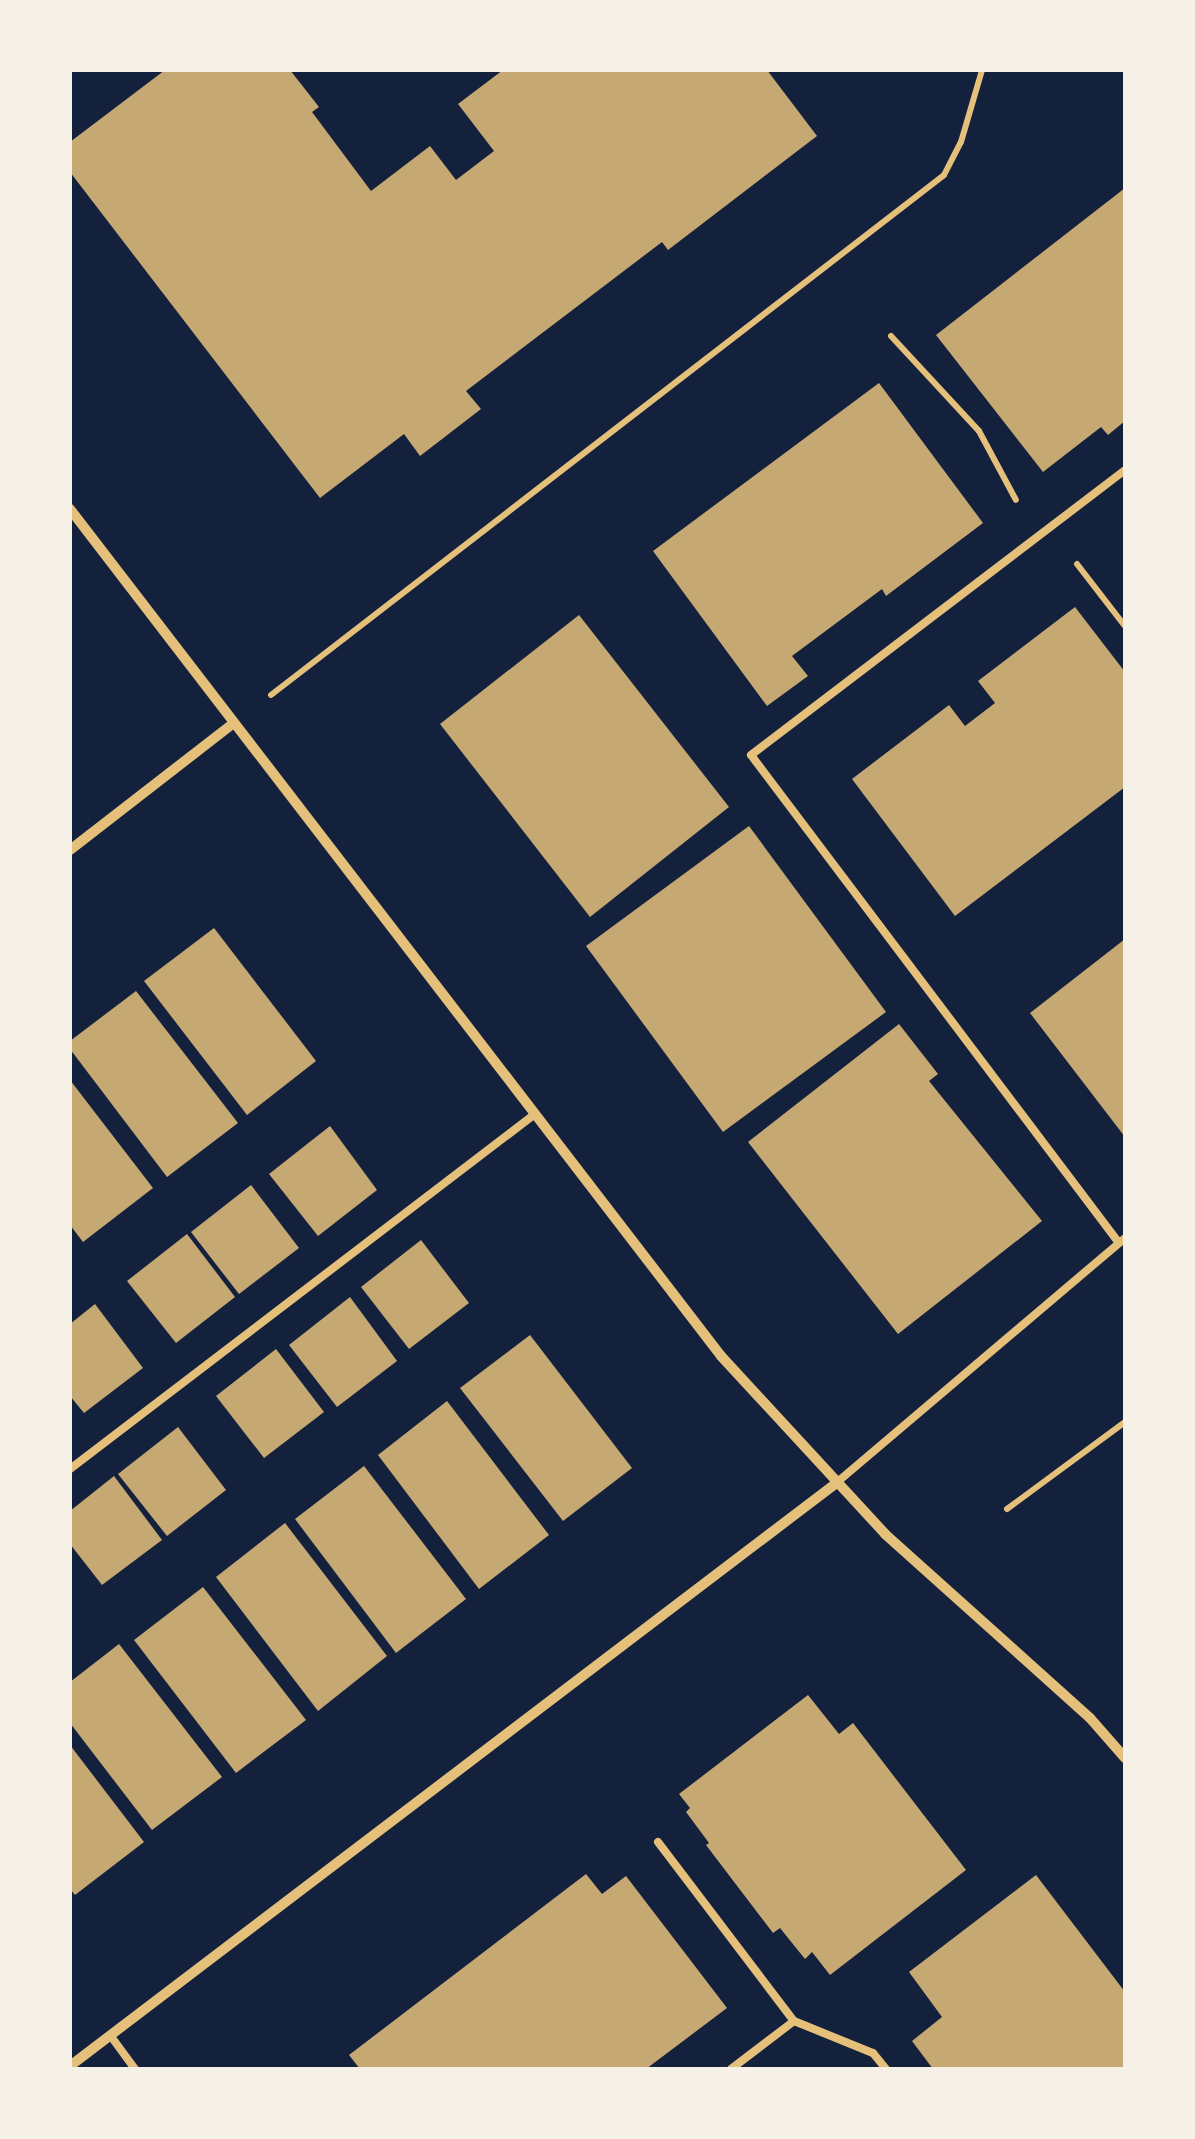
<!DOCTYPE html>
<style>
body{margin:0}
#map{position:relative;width:1195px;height:2139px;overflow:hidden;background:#14213d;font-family:Mulish,sans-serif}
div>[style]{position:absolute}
.building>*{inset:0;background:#c6a872}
.path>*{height:6px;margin:-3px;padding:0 3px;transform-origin:3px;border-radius:3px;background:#e5c07b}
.service>*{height:8px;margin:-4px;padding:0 4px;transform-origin:4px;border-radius:4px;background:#e5c07b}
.minor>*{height:10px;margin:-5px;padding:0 5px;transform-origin:5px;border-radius:5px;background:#e5c07b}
span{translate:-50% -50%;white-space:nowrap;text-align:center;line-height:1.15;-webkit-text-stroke:10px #f6f1e7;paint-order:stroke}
.frame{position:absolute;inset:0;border:72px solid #f6f1e7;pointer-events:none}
</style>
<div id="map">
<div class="building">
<div style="clip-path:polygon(165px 70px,290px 70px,319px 107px,312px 112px,371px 191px,430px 146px,456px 180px,494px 151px,458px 104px,503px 70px,767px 70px,817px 136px,668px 250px,662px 242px,466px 391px,481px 409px,420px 456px,404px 434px,320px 498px,70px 172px,70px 142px)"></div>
<div style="clip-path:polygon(1125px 188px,1125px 421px,1108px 435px,1101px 427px,1043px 472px,936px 335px)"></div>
<div style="clip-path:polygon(879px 383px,983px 523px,886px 596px,882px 589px,792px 656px,808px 676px,767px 706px,653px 551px)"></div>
<div style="clip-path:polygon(1075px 607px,1125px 672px,1125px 787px,955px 916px,852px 779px,949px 705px,965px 726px,995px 703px,978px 681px)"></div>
<div style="clip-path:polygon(579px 615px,729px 807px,590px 917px,440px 724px)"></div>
<div style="clip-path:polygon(749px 826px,886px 1012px,723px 1132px,586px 946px)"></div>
<div style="clip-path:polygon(214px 928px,316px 1061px,247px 1115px,144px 981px)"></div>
<div style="clip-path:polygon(1125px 939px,1125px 1137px,1030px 1013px)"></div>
<div style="clip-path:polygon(136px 991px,238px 1123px,167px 1177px,70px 1049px,70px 1041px)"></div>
<div style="clip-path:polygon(899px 1024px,938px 1074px,929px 1081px,1042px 1221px,898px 1334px,748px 1142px)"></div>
<div style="clip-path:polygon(70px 1080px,153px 1188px,83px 1242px,70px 1225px)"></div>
<div style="clip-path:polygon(330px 1126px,377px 1190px,318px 1236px,269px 1174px)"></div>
<div style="clip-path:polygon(251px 1185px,299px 1248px,239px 1294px,191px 1232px)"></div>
<div style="clip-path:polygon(187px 1234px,235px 1297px,176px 1343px,127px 1281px)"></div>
<div style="clip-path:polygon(421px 1240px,469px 1303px,409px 1349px,361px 1287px)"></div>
<div style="clip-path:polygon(350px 1297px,397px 1361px,337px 1407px,289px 1345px)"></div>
<div style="clip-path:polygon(95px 1304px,143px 1368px,84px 1413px,70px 1396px,70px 1324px)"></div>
<div style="clip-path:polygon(530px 1335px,632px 1468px,563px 1521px,460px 1388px)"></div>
<div style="clip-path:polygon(276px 1349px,324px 1412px,264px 1458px,216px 1396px)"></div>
<div style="clip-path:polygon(447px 1401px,549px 1535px,479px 1589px,378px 1455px)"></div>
<div style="clip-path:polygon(178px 1427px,226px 1490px,167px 1536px,118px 1474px)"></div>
<div style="clip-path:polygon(364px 1466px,466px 1599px,396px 1653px,295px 1519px)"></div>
<div style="clip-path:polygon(114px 1476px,162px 1540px,102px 1585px,70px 1544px,70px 1511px)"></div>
<div style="clip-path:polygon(285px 1523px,387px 1656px,318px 1711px,216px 1577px)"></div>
<div style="clip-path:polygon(203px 1587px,306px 1720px,236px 1773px,134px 1640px)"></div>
<div style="clip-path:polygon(119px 1644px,222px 1777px,152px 1830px,70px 1723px,70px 1682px)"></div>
<div style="clip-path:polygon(808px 1695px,839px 1734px,853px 1723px,966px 1870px,830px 1975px,812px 1952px,805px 1959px,780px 1928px,773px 1933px,706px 1845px,709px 1843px,686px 1812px,690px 1808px,679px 1794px)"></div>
<div style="clip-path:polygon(70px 1745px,144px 1842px,75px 1895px,70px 1889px)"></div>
<div style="clip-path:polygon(586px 1874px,602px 1894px,626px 1876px,727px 2008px,646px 2069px,360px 2069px,349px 2055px)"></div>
<div style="clip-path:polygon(1036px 1875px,1125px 1992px,1125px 2069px,933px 2069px,912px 2041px,942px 2017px,909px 1972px)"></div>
</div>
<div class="path">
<div style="left:891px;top:336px;width:129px;rotate:47.2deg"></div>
<div style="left:979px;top:431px;width:78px;rotate:61.8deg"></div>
<div style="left:1077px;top:564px;width:78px;rotate:52.3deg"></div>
<div style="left:271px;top:695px;width:850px;rotate:-37.69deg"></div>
<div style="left:944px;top:175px;width:37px;rotate:-63deg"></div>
<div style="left:961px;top:142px;width:75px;rotate:-73.7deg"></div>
<div style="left:1007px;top:1509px;width:147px;rotate:-36.4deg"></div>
</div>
<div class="service">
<div style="left:1119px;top:1243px;width:611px;rotate:-127.02deg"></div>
<div style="left:751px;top:755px;width:470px;rotate:-37.3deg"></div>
<div style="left:70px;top:1469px;width:585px;rotate:-37.36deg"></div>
<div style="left:835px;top:1484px;width:380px;rotate:-40.3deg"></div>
<div style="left:658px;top:1842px;width:225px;rotate:52.8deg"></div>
<div style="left:794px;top:2021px;width:85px;rotate:22.1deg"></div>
<div style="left:873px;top:2053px;width:21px;rotate:51deg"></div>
<div style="left:110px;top:2035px;width:42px;rotate:53.7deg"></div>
<div style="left:731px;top:2069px;width:79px;rotate:-37.3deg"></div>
</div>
<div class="minor">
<div style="left:70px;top:509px;width:1068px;rotate:52.45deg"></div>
<div style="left:721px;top:1356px;width:242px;rotate:47.3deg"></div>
<div style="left:885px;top:1534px;width:275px;rotate:41.9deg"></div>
<div style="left:1090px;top:1718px;width:53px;rotate:48.8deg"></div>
<div style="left:70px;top:850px;width:207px;rotate:-37.8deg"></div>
<div style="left:70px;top:2066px;width:961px;rotate:-37.26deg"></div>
</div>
<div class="frame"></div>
</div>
